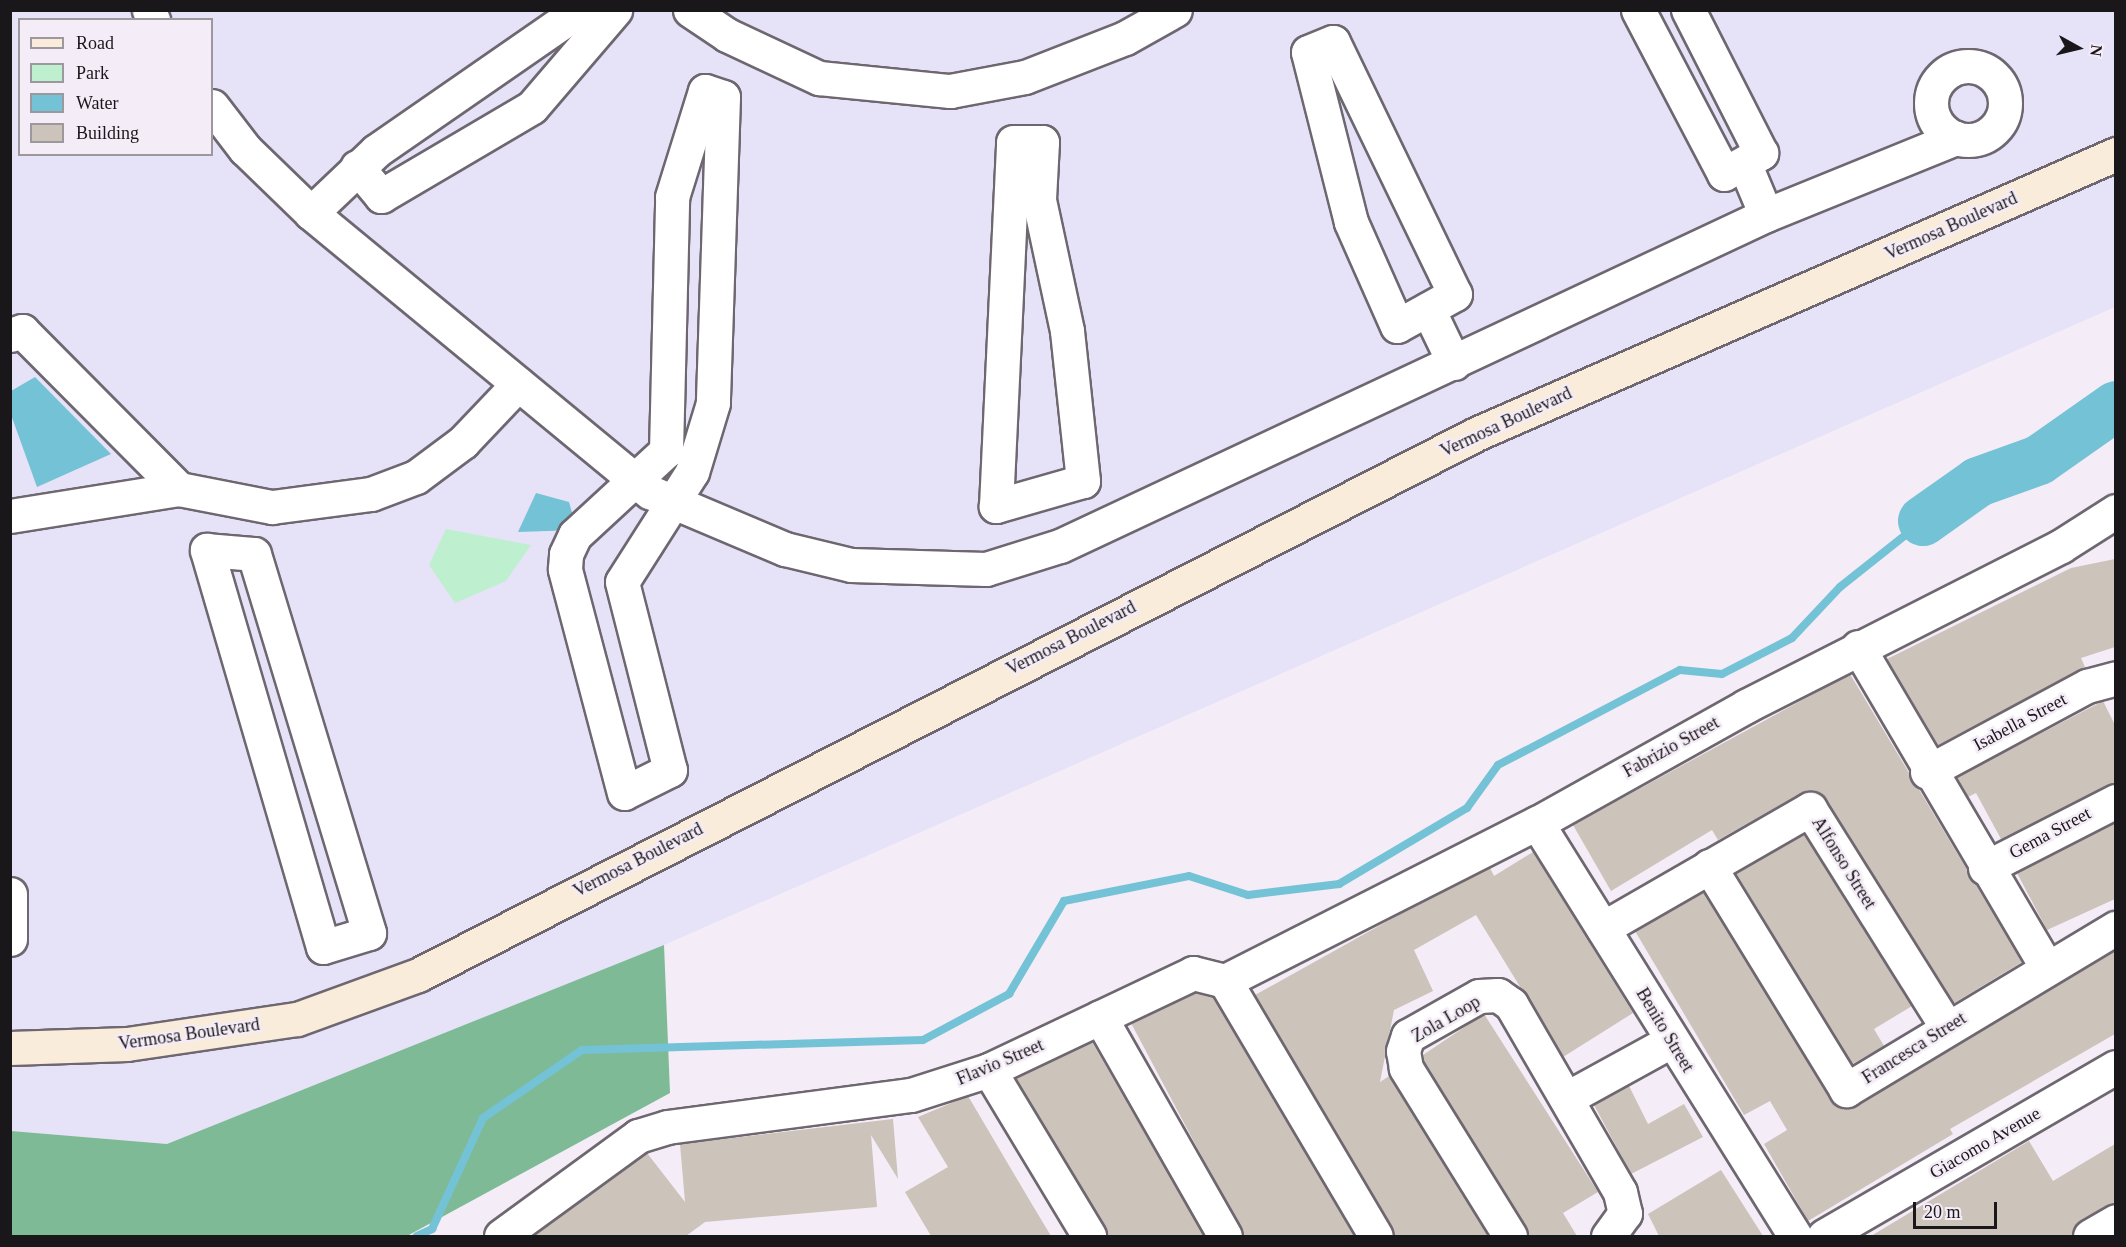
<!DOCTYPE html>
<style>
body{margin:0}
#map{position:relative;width:2126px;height:1247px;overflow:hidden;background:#f4ecf6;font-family:Georgia,serif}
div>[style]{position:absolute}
.commercial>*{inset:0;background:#e6e2f8}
.green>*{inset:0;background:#beefcf}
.forest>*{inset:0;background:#7eba95}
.water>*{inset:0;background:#74c2d6}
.stream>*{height:8px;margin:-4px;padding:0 4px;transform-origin:4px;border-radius:4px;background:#74c2d6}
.river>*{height:50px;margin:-25px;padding:0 25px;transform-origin:25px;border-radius:25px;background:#74c2d6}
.building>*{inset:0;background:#ccc3bb}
.roads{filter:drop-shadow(2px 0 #6e6770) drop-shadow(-2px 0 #6e6770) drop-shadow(0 2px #6e6770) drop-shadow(0 -2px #6e6770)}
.street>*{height:33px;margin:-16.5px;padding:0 16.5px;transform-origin:16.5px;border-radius:16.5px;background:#fff}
.street>.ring{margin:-16.5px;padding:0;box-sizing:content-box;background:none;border:33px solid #fff;border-radius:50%}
.secondary>*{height:33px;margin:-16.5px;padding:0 16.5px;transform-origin:16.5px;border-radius:16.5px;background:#faecda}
span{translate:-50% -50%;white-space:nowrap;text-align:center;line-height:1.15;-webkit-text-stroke:5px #f4ecf6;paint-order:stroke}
.street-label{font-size:18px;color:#1a171b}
.frame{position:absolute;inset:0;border:12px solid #1a171b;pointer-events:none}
.legend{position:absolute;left:18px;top:18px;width:195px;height:138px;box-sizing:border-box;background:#f4ecf6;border:2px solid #9d979e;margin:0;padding:8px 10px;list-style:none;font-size:18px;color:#1a171b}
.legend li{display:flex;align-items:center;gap:12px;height:30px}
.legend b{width:30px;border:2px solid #9d979e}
.north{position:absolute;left:2048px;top:18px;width:60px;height:60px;-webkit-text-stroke:4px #f4ecf6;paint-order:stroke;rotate:98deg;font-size:16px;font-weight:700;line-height:24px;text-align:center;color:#1a171b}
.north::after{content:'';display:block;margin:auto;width:21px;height:27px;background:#1a171b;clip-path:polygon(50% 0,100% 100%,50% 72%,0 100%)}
.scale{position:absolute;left:1913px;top:1202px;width:84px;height:27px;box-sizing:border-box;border:3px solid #1a171b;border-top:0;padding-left:8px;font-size:18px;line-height:21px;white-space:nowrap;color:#1a171b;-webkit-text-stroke:4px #f4ecf6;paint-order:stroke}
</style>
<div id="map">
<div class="commercial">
<div style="clip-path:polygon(evenodd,10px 11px,2115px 11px,2115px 307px,664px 945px,167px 1144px,11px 1131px,10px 11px,20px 20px,212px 20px,212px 154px,20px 154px,20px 20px)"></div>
</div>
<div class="green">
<div style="clip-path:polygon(446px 529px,531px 545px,506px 581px,455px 603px,429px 565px)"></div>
</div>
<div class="forest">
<div style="clip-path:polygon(664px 945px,670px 1093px,407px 1236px,11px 1236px,11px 1131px,167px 1144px)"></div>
</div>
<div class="water">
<div style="clip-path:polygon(35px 377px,111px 454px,37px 487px,10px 412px,11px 391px)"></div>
<div style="clip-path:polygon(536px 493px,569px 502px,577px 530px,518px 532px)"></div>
</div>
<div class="stream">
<div style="left:417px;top:1236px;width:17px;rotate:-25deg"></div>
<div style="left:432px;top:1229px;width:122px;rotate:-65.3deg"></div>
<div style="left:483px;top:1118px;width:120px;rotate:-34.5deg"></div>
<div style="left:582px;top:1050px;width:341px;rotate:-1.7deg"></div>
<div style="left:923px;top:1040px;width:98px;rotate:-28.1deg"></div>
<div style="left:1009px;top:994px;width:108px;rotate:-59.4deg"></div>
<div style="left:1064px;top:901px;width:127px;rotate:-11.3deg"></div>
<div style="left:1189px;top:876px;width:62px;rotate:17.9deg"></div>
<div style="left:1248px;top:895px;width:92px;rotate:-6.9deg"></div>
<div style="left:1339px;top:884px;width:149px;rotate:-30.7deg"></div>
<div style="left:1467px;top:808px;width:53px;rotate:-54.2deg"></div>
<div style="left:1498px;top:765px;width:205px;rotate:-27.6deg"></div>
<div style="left:1680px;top:670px;width:42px;rotate:5.4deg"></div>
<div style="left:1722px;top:674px;width:79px;rotate:-27.2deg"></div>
<div style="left:1792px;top:638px;width:70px;rotate:-46.7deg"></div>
<div style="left:1840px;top:587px;width:106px;rotate:-38.5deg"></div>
</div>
<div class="river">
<div style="left:1923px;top:521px;width:67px;rotate:-35.3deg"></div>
<div style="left:1978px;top:482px;width:65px;rotate:-19.8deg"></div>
<div style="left:2039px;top:460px;width:94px;rotate:-35deg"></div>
</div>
<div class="building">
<div style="clip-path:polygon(2115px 559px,2115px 647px,2081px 658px,2085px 667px,1938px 745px,1887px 659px,2071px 568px)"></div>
<div style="clip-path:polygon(1850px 674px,2022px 962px,1954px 1003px,1818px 792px,1801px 793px,1718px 840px,1712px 830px,1611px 891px,1573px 825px)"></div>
<div style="clip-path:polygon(2103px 701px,2115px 725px,2115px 783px,2001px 839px,1976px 793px,1968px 797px,1957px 777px)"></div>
<div style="clip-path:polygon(2115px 822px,2115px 899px,2047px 930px,2017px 873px)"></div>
<div style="clip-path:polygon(1804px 834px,1912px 1006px,1874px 1029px,1884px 1046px,1852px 1064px,1736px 873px)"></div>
<div style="clip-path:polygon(1533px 852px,1633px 1013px,1563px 1057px,1476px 915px,1414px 950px,1433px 991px,1394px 1010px,1380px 1082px,1389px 1076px,1488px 1236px,1395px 1236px,1255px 995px,1411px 908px,1490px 868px,1494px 876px)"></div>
<div style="clip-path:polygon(1703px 892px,1838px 1107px,1856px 1106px,2115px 950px,2115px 1034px,1950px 1129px,1953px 1134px,1808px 1221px,1764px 1144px,1787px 1130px,1770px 1101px,1744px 1115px,1635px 931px)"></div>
<div style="clip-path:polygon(1197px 993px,1213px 997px,1354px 1236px,1244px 1236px,1131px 1023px)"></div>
<div style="clip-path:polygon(1484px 1014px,1598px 1192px,1563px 1213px,1577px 1236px,1529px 1236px,1424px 1061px,1423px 1055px)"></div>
<div style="clip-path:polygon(1092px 1042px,1204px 1236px,1108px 1236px,1016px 1078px)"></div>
<div style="clip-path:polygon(1629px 1086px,1648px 1124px,1684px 1104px,1703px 1137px,1631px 1174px,1594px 1105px)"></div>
<div style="clip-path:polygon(968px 1096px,1030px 1201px,1051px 1236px,931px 1236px,905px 1192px,948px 1167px,918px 1117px)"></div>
<div style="clip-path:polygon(893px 1119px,898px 1179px,871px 1135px,877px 1207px,705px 1222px,686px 1236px,532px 1236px,647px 1153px,685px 1202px,680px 1144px)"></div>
<div style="clip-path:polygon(2029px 1141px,2053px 1181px,2115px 1144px,2115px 1202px,2081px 1220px,2071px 1236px,1871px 1236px)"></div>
<div style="clip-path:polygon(1721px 1170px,1763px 1236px,1659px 1236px,1648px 1214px)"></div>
</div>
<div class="roads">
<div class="street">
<div style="left:149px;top:10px;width:11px;rotate:68deg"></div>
<div style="left:690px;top:10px;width:45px;rotate:34deg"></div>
<div style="left:727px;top:35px;width:102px;rotate:25.1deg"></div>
<div style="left:819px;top:78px;width:132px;rotate:5.7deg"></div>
<div style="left:950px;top:91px;width:76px;rotate:-10.6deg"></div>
<div style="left:1025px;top:77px;width:107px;rotate:-21.3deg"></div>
<div style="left:1125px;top:38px;width:57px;rotate:-29.2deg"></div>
<div style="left:1638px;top:10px;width:185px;rotate:62.3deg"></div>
<div style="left:1724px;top:174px;width:43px;rotate:-29.6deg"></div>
<div style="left:1761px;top:153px;width:161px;rotate:-117deg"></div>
<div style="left:1333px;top:42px;width:280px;rotate:64.2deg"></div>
<div style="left:1455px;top:294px;width:66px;rotate:151.1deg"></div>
<div style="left:1397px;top:326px;width:114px;rotate:-113.9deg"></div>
<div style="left:1351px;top:222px;width:175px;rotate:-104.2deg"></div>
<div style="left:1308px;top:52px;width:27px;rotate:-22deg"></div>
<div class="ring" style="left:1931px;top:66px;width:41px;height:41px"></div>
<div style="left:705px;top:91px;width:19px;rotate:18deg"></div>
<div style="left:723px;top:97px;width:306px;rotate:91.9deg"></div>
<div style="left:713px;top:403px;width:72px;rotate:106.9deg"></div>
<div style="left:692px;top:472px;width:130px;rotate:122.5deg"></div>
<div style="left:622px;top:582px;width:194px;rotate:75.7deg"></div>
<div style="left:670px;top:770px;width:51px;rotate:153.4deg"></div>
<div style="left:624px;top:793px;width:232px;rotate:-104.8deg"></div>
<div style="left:565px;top:569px;width:15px;rotate:-86deg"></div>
<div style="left:566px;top:554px;width:21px;rotate:-65deg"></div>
<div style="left:575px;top:535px;width:124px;rotate:-42.7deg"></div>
<div style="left:666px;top:451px;width:254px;rotate:-88.6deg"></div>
<div style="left:672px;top:197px;width:111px;rotate:-72.7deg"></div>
<div style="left:212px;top:106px;width:54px;rotate:52.5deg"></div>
<div style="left:245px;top:149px;width:92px;rotate:44.1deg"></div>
<div style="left:311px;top:213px;width:439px;rotate:39.5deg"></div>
<div style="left:650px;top:492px;width:147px;rotate:22.9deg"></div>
<div style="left:785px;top:549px;width:68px;rotate:13.6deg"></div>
<div style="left:851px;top:565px;width:135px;rotate:1.7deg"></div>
<div style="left:986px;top:569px;width:77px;rotate:-17.3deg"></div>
<div style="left:1060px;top:546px;width:780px;rotate:-25.12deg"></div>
<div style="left:1766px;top:215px;width:205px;rotate:-22.1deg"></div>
<div style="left:1013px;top:142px;width:29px"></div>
<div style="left:1042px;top:142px;width:58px;rotate:93deg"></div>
<div style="left:1039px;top:200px;width:134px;rotate:77.9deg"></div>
<div style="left:1067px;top:331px;width:151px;rotate:83.9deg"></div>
<div style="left:1083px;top:481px;width:91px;rotate:164deg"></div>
<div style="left:996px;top:506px;width:364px;rotate:-87.3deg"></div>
<div style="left:1745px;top:165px;width:54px;rotate:67.2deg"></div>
<div style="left:357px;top:167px;width:38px;rotate:50deg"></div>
<div style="left:381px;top:196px;width:175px;rotate:-30.5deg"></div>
<div style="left:532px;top:107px;width:128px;rotate:-49.4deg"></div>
<div style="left:311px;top:213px;width:90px;rotate:-43.6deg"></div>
<div style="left:376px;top:151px;width:248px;rotate:-34.7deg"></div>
<div style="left:1428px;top:309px;width:60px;rotate:64.3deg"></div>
<div style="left:10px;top:335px;width:13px;rotate:-18deg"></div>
<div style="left:22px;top:331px;width:223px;rotate:45.2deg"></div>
<div style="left:179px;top:489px;width:95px;rotate:11deg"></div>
<div style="left:272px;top:507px;width:100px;rotate:-7.5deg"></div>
<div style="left:371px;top:494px;width:48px;rotate:-20.7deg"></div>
<div style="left:416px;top:477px;width:59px;rotate:-36.7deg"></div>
<div style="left:463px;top:442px;width:80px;rotate:-46.5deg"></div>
<div style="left:10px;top:516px;width:171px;rotate:-9.1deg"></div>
<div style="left:207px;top:550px;width:47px;rotate:4.9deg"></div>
<div style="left:254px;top:554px;width:396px;rotate:73.1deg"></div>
<div style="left:369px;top:933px;width:48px;rotate:163.1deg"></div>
<div style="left:323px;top:947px;width:414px;rotate:-106.3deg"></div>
<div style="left:1858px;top:647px;width:370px;rotate:59.5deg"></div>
<div style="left:1927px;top:772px;width:182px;rotate:-28.3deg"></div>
<div style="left:2087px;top:686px;width:30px;rotate:-15deg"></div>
<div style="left:1537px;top:823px;width:487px;rotate:58deg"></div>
<div style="left:1709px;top:866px;width:263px;rotate:58.5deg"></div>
<div style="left:1846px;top:1090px;width:315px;rotate:-31deg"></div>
<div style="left:1985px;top:868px;width:147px;rotate:-27.1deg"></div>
<div style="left:10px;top:894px;width:45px;rotate:90deg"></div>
<div style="left:1603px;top:928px;width:239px;rotate:-29.9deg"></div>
<div style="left:1810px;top:809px;width:257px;rotate:57.9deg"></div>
<div style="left:1225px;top:981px;width:350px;rotate:-26.9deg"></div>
<div style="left:1537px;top:823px;width:240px;rotate:-29.2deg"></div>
<div style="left:1746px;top:706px;width:353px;rotate:-26.9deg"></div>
<div style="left:2061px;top:546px;width:65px;rotate:-32.5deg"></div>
<div style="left:1100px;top:1017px;width:252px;rotate:60.3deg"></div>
<div style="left:989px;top:1070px;width:194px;rotate:58.9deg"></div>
<div style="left:1569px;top:1097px;width:116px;rotate:-28.8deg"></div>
<div style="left:501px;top:1236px;width:170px;rotate:-36.1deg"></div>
<div style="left:638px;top:1136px;width:30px;rotate:-17deg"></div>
<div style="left:667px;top:1127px;width:246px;rotate:-7.5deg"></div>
<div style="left:911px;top:1095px;width:82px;rotate:-17.8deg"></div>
<div style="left:989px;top:1070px;width:226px;rotate:-25.4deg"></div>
<div style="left:1193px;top:973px;width:33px;rotate:14deg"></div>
<div style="left:1225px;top:981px;width:296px;rotate:59.4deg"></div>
<div style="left:1510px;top:1236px;width:198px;rotate:-121.8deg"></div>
<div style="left:1406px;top:1068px;width:17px;rotate:-100deg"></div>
<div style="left:1403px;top:1051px;width:16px;rotate:-72deg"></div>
<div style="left:1408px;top:1036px;width:81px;rotate:-29.4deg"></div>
<div style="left:1479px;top:996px;width:19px;rotate:-3deg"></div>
<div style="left:1498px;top:995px;width:16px;rotate:35deg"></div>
<div style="left:1511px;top:1004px;width:217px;rotate:59.9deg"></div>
<div style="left:1620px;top:1192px;width:22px;rotate:77deg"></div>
<div style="left:1625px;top:1213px;width:29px;rotate:126deg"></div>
<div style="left:1824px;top:1236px;width:337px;rotate:-30.1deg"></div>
<div style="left:2090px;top:1236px;width:30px;rotate:-30deg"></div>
</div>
<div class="secondary">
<div style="left:10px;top:1048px;width:117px;rotate:-2deg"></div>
<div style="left:127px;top:1044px;width:172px;rotate:-8.4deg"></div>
<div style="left:297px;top:1019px;width:129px;rotate:-20deg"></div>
<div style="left:418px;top:975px;width:1188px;rotate:-27.08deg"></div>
<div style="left:1476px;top:434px;width:699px;rotate:-23.63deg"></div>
</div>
</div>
<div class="street-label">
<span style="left:1951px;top:226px;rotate:-24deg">Vermosa Boulevard</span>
<span style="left:1506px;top:422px;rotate:-25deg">Vermosa Boulevard</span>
<span style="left:1071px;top:638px;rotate:-27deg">Vermosa Boulevard</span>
<span style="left:2020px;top:722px;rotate:-28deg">Isabella Street</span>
<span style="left:1671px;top:747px;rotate:-29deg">Fabrizio Street</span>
<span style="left:2050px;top:833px;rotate:-28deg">Gema Street</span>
<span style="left:638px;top:860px;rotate:-27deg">Vermosa Boulevard</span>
<span style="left:1844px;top:863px;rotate:58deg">Alfonso Street</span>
<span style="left:1446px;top:1019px;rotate:-30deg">Zola Loop</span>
<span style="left:1665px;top:1030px;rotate:59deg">Benito Street</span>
<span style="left:189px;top:1034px;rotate:-8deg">Vermosa Boulevard</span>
<span style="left:1914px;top:1048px;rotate:-32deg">Francesca Street</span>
<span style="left:1000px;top:1062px;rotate:-23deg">Flavio Street</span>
<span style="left:1985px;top:1143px;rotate:-30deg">Giacomo Avenue</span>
</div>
<div class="frame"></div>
<ul class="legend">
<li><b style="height:8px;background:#faecda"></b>Road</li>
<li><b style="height:16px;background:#beefcf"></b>Park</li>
<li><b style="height:16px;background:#74c2d6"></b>Water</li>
<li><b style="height:16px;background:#ccc3bb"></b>Building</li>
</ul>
<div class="north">N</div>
<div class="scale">20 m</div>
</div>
